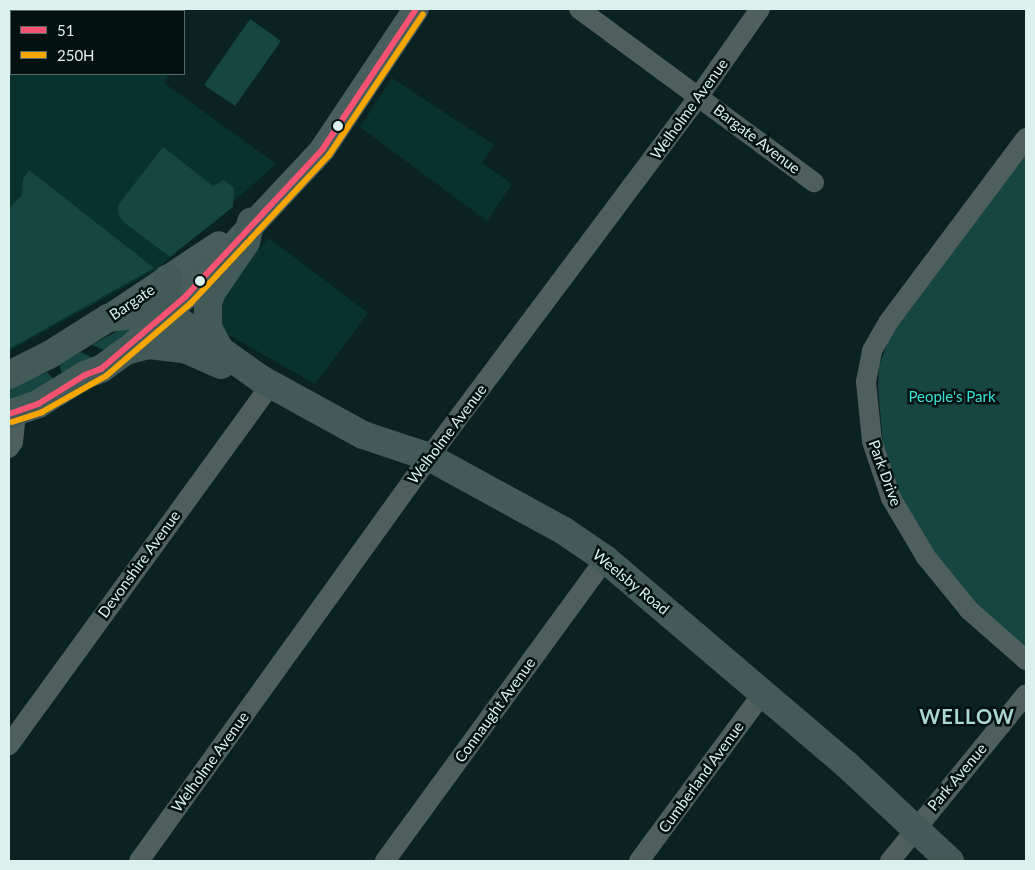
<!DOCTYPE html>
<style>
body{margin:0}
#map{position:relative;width:1035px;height:870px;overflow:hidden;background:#0a2221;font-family:Lato,sans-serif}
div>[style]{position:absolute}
.built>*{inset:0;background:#09322e}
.green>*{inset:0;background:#174541}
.minor>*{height:20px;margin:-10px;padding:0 10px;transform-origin:10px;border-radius:10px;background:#4f5f5d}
.major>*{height:26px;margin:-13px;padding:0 13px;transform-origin:13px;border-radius:13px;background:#485e5c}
.highway>*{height:28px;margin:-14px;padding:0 14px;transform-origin:14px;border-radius:14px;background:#425b58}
.bus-1>*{height:6px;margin:-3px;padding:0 3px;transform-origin:3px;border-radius:3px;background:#f65372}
.bus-2>*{height:6px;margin:-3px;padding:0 3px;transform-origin:3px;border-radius:3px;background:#f7a600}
.dots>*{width:14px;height:14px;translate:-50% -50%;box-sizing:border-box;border:2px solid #031211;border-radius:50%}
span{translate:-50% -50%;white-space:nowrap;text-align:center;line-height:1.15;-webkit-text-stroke:5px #031211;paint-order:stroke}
.street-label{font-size:15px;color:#dbf1ee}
.park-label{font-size:15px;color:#36e2d5}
.district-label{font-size:20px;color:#aad7d1;font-weight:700;letter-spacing:1px}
.frame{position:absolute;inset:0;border:10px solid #dbf1ee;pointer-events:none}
.legend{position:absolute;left:10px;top:10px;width:175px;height:65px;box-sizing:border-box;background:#031211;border:1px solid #596b69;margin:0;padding:6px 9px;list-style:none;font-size:15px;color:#dbf1ee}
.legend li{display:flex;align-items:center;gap:10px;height:25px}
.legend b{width:25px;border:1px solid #596b69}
</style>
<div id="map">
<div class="built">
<div style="clip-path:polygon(9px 9px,175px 9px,11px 11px,11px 74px,170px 74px,164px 83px,276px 164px,157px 269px,9px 351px)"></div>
<div style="clip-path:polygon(392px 78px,494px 145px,482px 163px,512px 184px,487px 221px,360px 127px)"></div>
<div style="clip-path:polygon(269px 238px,368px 313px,315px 384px,224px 332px,218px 322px,223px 284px)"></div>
</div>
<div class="green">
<div style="clip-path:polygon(250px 19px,281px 41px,235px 106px,204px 85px)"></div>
<div style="clip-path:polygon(163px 147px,213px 186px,224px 180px,234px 188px,233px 207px,170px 257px,126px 224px,118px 214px,118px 205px)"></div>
<div style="clip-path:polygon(1026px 150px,1026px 649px,969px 597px,931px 549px,902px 502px,884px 455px,878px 387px,879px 366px,888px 341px,902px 319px)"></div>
<div style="clip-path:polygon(29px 170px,154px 268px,9px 349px,9px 208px,22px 195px,23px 179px)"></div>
<div style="clip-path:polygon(139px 324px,111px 353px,92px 345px,119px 330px)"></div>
<div style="clip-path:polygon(81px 352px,98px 361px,62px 374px,59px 364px)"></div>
<div style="clip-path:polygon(47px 372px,57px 382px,9px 407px,9px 387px)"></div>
</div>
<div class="minor">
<div style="left:579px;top:9px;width:292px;rotate:36.4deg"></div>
<div style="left:1026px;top:138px;width:229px;rotate:126.8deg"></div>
<div style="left:889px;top:321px;width:34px;rotate:120deg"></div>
<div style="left:872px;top:351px;width:32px;rotate:101deg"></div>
<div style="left:866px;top:382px;width:59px;rotate:84.2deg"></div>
<div style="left:872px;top:441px;width:60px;rotate:71.6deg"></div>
<div style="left:891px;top:498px;width:69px;rotate:59.3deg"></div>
<div style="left:926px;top:557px;width:68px;rotate:50.9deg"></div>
<div style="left:969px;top:610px;width:76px;rotate:41.3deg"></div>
<div style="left:9px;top:448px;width:7px;rotate:-56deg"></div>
<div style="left:13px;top:442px;width:30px;rotate:-84deg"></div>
<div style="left:9px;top:745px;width:446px;rotate:-54deg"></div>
<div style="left:139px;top:861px;width:497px;rotate:-54.3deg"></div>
<div style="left:429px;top:457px;width:451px;rotate:-53.2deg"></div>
<div style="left:699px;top:96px;width:106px;rotate:-55deg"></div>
<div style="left:385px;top:861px;width:374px;rotate:-53.9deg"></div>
<div style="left:639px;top:861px;width:207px;rotate:-53.6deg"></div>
<div style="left:890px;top:861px;width:215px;rotate:-50.8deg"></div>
</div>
<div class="major">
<div style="left:108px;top:318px;width:133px;rotate:-33.7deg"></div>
<div style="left:126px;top:351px;width:80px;rotate:-42.5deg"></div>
<div style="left:185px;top:297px;width:201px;rotate:-47deg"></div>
<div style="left:322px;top:150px;width:169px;rotate:-56.3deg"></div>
</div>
<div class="highway">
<div style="left:168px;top:331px;width:16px;rotate:-104deg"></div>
<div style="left:164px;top:315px;width:37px;rotate:-84deg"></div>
<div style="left:219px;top:348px;width:24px;rotate:-118deg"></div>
<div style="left:208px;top:327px;width:25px;rotate:-90deg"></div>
<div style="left:208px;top:302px;width:11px;rotate:-68deg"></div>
<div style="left:212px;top:292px;width:60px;rotate:-55.8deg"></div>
<div style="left:246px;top:242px;width:21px;rotate:-76deg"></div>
<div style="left:9px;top:375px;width:45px;rotate:-26.6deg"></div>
<div style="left:49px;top:355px;width:70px;rotate:-32.1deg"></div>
<div style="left:108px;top:318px;width:39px;rotate:-7deg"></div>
<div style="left:147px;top:313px;width:17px;rotate:7deg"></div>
<div style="left:164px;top:315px;width:16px;rotate:22deg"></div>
<div style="left:179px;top:321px;width:100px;rotate:35.3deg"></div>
<div style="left:261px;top:379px;width:116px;rotate:28.8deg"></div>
<div style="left:363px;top:435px;width:70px;rotate:18.4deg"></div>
<div style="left:429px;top:457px;width:154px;rotate:28.7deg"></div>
<div style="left:564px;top:531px;width:50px;rotate:34.3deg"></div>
<div style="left:605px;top:559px;width:318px;rotate:40.4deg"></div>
<div style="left:847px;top:765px;width:141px;rotate:43deg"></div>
<div style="left:9px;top:414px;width:31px;rotate:-19deg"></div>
<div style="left:38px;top:404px;width:55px;rotate:-31.7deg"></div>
<div style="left:85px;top:375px;width:17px;rotate:-21deg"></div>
<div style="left:101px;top:369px;width:31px;rotate:-36deg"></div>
<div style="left:126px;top:351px;width:24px;rotate:-15deg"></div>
<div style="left:149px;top:345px;width:38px;rotate:7deg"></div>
<div style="left:187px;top:350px;width:37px;rotate:24deg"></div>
</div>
<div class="bus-1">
<div style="left:9px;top:414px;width:31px;rotate:-19deg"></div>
<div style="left:38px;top:404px;width:55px;rotate:-31.7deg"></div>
<div style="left:85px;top:375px;width:17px;rotate:-21deg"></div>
<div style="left:101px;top:369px;width:111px;rotate:-40.6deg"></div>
<div style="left:185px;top:297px;width:201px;rotate:-47deg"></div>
<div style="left:322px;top:150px;width:169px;rotate:-56.3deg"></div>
</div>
<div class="bus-2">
<div style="left:12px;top:422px;width:32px;rotate:-18deg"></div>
<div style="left:42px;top:412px;width:73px;rotate:-29.4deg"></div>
<div style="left:106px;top:376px;width:112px;rotate:-40.7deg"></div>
<div style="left:191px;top:303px;width:202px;rotate:-47deg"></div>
<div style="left:329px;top:155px;width:169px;rotate:-56.3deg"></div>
</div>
<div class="dots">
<div style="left:338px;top:126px;background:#dbf1ee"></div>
<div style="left:200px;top:281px;background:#dbf1ee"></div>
</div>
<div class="street-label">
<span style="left:689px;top:109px;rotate:-54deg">Welholme Avenue</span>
<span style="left:757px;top:139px;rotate:37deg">Bargate Avenue</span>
<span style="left:132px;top:302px;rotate:-34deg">Bargate</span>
<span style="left:447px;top:434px;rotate:-53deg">Welholme Avenue</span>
<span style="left:885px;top:473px;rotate:70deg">Park Drive</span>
<span style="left:139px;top:564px;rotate:-54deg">Devonshire Avenue</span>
<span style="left:631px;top:582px;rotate:39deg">Weelsby Road</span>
<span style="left:495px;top:710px;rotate:-54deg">Connaught Avenue</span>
<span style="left:210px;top:762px;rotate:-54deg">Welholme Avenue</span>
<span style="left:701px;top:777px;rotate:-54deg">Cumberland Avenue</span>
<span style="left:957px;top:777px;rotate:-50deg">Park Avenue</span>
</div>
<div class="park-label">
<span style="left:952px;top:397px">People's Park</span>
</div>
<div class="district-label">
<span style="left:967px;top:716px">WELLOW</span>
</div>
<div class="frame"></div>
<ul class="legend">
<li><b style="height:6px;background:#f65372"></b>51</li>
<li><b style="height:6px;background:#f7a600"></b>250H</li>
</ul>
</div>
